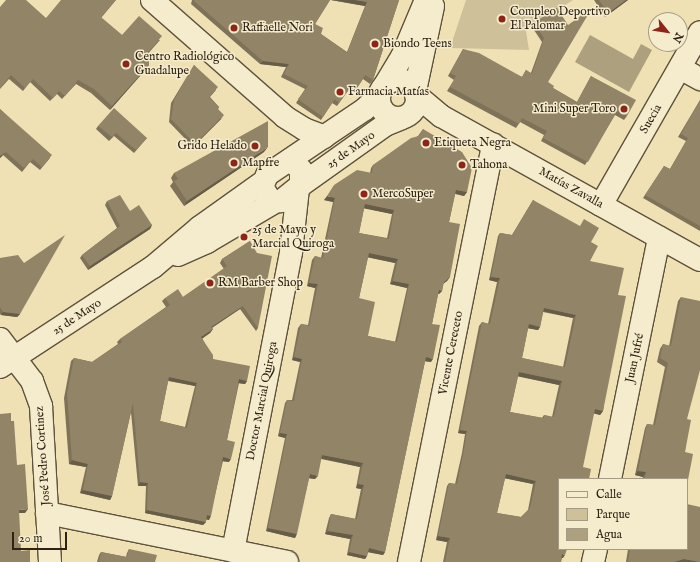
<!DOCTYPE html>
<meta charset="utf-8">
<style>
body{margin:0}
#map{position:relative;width:700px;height:562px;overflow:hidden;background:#efe1b4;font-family:"IM FELL English",serif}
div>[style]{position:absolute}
.green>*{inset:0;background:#cec199}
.water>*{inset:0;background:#ada07e}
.roads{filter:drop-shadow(1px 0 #5e523c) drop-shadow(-1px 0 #5e523c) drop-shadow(0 1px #5e523c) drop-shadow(0 -1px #5e523c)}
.minor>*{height:22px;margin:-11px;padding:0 11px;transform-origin:11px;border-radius:11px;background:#f5ecce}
.minor>.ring{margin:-11px;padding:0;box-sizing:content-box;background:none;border:22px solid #f5ecce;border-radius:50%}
.wall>*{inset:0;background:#7e7259}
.shaded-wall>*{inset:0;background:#665d48}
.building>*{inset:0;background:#928567}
.dots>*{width:11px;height:11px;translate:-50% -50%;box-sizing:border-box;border:2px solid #f5ecce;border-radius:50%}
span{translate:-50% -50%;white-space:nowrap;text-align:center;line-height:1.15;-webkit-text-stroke:3px #f5ecce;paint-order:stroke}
.poi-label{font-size:12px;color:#2e2214}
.left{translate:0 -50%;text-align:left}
.right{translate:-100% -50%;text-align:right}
.street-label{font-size:12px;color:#2e2214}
.legend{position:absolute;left:558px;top:478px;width:130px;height:72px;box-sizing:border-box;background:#f5ecce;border:1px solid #a59b84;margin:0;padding:5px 7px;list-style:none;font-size:12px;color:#2e2214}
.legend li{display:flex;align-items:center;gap:8px;height:20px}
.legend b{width:20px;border:1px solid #a59b84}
.north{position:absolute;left:648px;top:12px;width:40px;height:40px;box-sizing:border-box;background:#f5ecce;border:1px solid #a59b84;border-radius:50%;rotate:120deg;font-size:11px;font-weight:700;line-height:16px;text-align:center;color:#2e2214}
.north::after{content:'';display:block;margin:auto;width:14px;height:18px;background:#8f2418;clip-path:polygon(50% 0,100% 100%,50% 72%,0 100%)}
.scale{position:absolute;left:12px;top:532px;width:55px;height:18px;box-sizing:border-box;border:2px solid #2e2214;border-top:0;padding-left:5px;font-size:12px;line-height:14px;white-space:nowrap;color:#2e2214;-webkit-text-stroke:3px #f5ecce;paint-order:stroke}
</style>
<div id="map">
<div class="green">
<div style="clip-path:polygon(466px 0,573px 0,526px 31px,529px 50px,450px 48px)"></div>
</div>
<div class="water">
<div style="clip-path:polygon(590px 35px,633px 59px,641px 44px,652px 50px,629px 92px,575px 62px)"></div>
</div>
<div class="roads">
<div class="minor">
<div style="left:152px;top:0;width:177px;rotate:41.3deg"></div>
<div style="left:285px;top:117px;width:22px;rotate:32deg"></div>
<div style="left:304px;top:129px;width:22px;rotate:21deg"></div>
<div style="left:680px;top:68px;width:23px;rotate:29deg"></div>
<div class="ring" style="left:379px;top:80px;width:16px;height:16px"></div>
<div style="left:385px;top:85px;width:33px;rotate:-59deg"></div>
<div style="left:402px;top:57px;width:62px;rotate:-67.2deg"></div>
<div style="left:415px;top:91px;width:87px;rotate:-78deg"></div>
<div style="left:416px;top:95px;width:33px;rotate:40deg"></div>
<div style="left:441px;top:116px;width:296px;rotate:29.1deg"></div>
<div style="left:291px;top:160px;width:14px;rotate:45deg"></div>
<div style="left:301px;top:170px;width:15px;rotate:90deg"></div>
<div style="left:301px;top:185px;width:26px;rotate:141deg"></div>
<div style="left:281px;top:201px;width:10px;rotate:180deg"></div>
<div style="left:271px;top:201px;width:17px;rotate:-123deg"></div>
<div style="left:262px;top:187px;width:13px;rotate:-67deg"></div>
<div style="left:267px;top:175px;width:118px;rotate:-34deg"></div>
<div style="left:365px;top:109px;width:20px;rotate:-45deg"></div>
<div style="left:301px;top:185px;width:103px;rotate:-35.5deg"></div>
<div style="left:385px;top:125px;width:18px;rotate:-22deg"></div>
<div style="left:601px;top:205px;width:199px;rotate:-60.2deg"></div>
<div style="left:178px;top:255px;width:32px;rotate:-24deg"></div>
<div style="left:207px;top:242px;width:79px;rotate:-30.5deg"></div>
<div style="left:0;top:339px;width:53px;rotate:52.7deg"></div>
<div style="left:32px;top:381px;width:27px;rotate:70deg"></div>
<div style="left:41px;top:406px;width:156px;rotate:86.7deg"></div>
<div style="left:0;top:367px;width:183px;rotate:-33.2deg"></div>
<div style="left:153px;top:267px;width:62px;rotate:-40.4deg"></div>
<div style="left:200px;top:227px;width:77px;rotate:-35.5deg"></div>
<div style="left:610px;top:479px;width:246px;rotate:-78.5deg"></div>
<div style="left:47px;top:513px;width:245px;rotate:11.5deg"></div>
<div style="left:233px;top:551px;width:305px;rotate:-79deg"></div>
<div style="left:291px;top:252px;width:63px;rotate:-83.7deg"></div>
<div style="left:409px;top:562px;width:426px;rotate:-78.6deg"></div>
<div style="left:593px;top:562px;width:13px;rotate:-77deg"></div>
</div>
</div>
<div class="wall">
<div style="clip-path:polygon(116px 0,101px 18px,122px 35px,160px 40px,146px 56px,149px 65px,147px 68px,110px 110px,91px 93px,76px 84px,62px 99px,57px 94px,50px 101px,30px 82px,23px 91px,9px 79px,0 89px,0 7px,46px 18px)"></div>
<div style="clip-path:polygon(192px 0,330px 0,315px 24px,321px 34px,347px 52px,365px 6px,331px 0,399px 0,373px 80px,370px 84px,363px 79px,355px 91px,350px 88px,337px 106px,332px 103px,321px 120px,296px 103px,305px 89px,281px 77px,286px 67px,260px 64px,191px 4px)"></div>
<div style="clip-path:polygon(594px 0,628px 0,605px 17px)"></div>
<div style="clip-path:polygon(557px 8px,548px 82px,553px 88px,577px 102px,591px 76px,627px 116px,624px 120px,615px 115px,585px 165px,541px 141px,544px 135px,520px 122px,516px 128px,447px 91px,454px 80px,448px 76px,463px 49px,522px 77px,526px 70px,531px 73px,542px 42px,532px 27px,534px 23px)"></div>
<div style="clip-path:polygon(194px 65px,216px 90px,210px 97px,219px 107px,218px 109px,221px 119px,193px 147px,169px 122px,171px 103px)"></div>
<div style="clip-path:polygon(700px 100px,700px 231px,643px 198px,664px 166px,670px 169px,686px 141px,678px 137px)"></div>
<div style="clip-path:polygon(0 109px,50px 158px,40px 170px,30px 162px,22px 172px,3px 155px,0 158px)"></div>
<div style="clip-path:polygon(98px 126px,147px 138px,134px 153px,114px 136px,109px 141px,96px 129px)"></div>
<div style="clip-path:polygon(evenodd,423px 129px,467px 192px,464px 196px,455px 194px,449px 222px,450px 277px,447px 281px,443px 284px,442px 291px,439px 294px,438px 294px,432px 324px,431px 362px,425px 361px,385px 552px,383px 555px,368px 552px,367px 556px,365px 559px,347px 555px,350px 539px,325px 534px,329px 518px,331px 514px,355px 519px,361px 489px,356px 488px,360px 467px,321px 459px,315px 479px,309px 478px,295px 538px,266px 531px,285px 438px,278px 436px,285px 403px,287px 400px,292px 400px,300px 362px,292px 360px,298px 328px,301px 324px,308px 325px,315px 288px,307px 286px,312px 260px,315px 256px,321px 258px,333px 202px,324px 200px,370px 173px,371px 168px,373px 165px,418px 136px,423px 129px,364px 208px,392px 214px,387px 238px,359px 233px,364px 208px,423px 129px,368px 257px,395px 263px,390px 284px,407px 288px,395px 342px,368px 336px,359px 298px,368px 257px)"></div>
<div style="clip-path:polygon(264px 152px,184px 206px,170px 186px,173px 182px,171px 178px,174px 173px)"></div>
<div style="clip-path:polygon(evenodd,533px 200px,591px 242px,590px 261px,618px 295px,603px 411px,600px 415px,594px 413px,559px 479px,563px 558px,562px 558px,561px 562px,443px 562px,447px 542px,436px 540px,447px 486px,449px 483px,455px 484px,462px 453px,465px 434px,458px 433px,479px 326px,482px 322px,488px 324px,497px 282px,489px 280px,498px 236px,500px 233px,512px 235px,533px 200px,543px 312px,573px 318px,563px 367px,522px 358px,528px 328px,538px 330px,540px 327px,543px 312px,533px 200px,518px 376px,559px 385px,552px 417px,544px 415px,542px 418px,510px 412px,518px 376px,533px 200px,505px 478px,533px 484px,528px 510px,521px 517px,497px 513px,505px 478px)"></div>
<div style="clip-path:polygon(107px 201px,130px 211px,152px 225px,150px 229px,88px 270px,80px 258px,82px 255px,117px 228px,105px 205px)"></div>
<div style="clip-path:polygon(evenodd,250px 241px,258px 328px,256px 331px,240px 309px,212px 328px,213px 329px,210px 333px,202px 338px,213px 359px,247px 381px,245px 384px,239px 383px,227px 440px,229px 462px,223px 461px,209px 520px,206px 519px,206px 522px,203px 525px,145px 513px,146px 486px,138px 486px,131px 412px,112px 496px,110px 500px,80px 493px,86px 467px,69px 464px,64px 398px,71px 361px,74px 358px,92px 362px,118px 344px,117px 342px,120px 339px,166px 307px,162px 301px,165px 298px,183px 297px,224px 269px,220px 263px,222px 259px,250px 241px,168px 381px,195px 386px,185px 427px,160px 421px,168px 381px)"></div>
<div style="clip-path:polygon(0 258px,24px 263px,20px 314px,17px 317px,1px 315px,0 314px)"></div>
<div style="clip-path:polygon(681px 297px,687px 419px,685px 452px,687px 479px,642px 479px,643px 477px,635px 475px,645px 428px,647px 424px,653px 425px,665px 367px,657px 362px,660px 349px,663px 344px,669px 346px,678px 301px)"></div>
<div style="clip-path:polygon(129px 549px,155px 562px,97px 562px,99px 555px,101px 552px,126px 557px,127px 553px)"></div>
<div style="clip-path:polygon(628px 549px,687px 549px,700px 562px,626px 562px)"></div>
</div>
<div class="shaded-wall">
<div style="clip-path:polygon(331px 0,355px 0,367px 2px,365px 6px)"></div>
<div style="clip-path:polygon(626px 0,628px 0,605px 17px,608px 13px)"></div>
<div style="clip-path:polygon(263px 61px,289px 64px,286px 67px,260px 64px)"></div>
<div style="clip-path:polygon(149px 65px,147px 68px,110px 110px,112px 106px)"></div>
<div style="clip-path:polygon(224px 115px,221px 119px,193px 147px,195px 144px)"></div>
<div style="clip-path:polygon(268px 147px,264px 152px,184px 206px,187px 201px)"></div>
<div style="clip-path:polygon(6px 152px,0 158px,0 156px)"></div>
<div style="clip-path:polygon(456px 190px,467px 192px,464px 196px,453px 193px)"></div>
<div style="clip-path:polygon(327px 196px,335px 198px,333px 202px,324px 200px)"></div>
<div style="clip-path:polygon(365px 204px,394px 210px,392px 214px,362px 208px)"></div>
<div style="clip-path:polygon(152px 225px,150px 229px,88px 270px,90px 266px)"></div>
<div style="clip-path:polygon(369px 253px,398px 259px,395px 263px,366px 257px)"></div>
<div style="clip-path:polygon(450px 277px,447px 281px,441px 285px,444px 282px)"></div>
<div style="clip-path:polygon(491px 277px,500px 278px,497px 282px,489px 280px)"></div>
<div style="clip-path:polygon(393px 281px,409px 284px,407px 288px,390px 284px)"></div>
<div style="clip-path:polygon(309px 283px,318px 284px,315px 288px,307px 286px)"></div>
<div style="clip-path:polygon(439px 290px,442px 291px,439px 294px,437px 294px)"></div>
<div style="clip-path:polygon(243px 306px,240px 309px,208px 330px,211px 327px)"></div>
<div style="clip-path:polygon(544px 308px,576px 315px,573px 318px,542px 311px)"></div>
<div style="clip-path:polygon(3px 312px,20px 314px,17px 317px,1px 315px)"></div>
<div style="clip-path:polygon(529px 324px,540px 327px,538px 330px,526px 328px)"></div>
<div style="clip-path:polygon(213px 329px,210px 333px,199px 341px,201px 337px)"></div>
<div style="clip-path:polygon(294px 357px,302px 359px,300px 362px,292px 360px)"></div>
<div style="clip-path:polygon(426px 357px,433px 359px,431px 362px,423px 361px)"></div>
<div style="clip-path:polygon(519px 372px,562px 381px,559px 385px,516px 376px)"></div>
<div style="clip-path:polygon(169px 377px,197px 383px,195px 386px,166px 380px)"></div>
<div style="clip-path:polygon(239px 379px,247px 381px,245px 384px,237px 383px)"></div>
<div style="clip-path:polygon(595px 409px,603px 411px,600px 415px,592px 413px)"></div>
<div style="clip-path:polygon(460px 430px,467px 431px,465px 434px,458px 433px)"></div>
<div style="clip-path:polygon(280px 433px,287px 434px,285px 438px,278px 436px)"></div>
<div style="clip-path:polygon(322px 455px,363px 463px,360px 467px,320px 458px)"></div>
<div style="clip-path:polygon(223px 457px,231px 459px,229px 462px,221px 461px)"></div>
<div style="clip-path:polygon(72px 460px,88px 464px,86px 467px,69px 464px)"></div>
<div style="clip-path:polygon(638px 471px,646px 472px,643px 477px,635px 475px)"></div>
<div style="clip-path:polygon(310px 474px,318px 476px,315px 479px,307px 478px)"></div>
<div style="clip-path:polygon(506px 474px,536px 481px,533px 484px,503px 478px)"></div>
<div style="clip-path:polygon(140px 482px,148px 483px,146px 486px,138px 486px)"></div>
<div style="clip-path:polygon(358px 484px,364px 485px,361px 489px,356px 488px)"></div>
<div style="clip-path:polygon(83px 490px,112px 496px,110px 500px,80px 493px)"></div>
<div style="clip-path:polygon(28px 509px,25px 513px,16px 513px,19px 510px)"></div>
<div style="clip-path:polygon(147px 510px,206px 522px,203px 525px,145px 513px)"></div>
<div style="clip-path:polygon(207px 515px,211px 516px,209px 520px,204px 519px)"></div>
<div style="clip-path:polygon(268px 528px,297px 534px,295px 538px,266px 531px)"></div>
<div style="clip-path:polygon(328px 531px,353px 535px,350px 539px,325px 534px)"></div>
<div style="clip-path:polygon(438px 536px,450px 538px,447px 542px,436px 540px)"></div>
<div style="clip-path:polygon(369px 548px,385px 552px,383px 555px,367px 552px)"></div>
<div style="clip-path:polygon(349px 552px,367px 556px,365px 559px,347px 555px)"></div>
<div style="clip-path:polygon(562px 554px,565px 555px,563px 558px,560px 558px)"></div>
<div style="clip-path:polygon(684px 559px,700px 562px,674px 562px)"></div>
</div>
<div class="building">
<div style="clip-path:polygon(6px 0,26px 0,46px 18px,61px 0,116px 0,101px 17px,122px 35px,139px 16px,162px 36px,145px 56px,149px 59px,149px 65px,112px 106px,94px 89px,78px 80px,65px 96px,59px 91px,53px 98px,33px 79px,25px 88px,11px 75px,0 88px,0 7px)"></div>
<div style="clip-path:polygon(194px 0,330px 0,315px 24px,323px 28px,321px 34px,347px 53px,367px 2px,355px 0,399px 0,373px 80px,365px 75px,357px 88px,352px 85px,339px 103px,335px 99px,323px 117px,298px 99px,308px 86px,284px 74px,289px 64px,263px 61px,194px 1px)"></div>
<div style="clip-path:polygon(599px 0,626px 0,608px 13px)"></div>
<div style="clip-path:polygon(557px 8px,568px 25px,592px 8px,548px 82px,554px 86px,553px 88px,577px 102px,591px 76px,636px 100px,627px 116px,617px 111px,588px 162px,543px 138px,547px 131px,522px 118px,519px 124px,450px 87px,456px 76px,450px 73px,463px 49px,479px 53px,522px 77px,526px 70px,532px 74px,544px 38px,534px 23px)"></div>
<div style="clip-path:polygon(194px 65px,218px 87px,209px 97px,219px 107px,218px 109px,224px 115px,195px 144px,171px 119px,174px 100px)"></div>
<div style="clip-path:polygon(700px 100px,700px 226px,645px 195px,664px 166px,670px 169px,688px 138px,681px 134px)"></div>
<div style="clip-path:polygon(114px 108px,147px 138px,136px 150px,116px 133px,112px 137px,98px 126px)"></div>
<div style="clip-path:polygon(0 109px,52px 155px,42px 167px,33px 159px,24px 168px,6px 152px,0 156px)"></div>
<div style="clip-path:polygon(268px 121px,268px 147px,187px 201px,174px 181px,178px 179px,174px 173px)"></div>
<div style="clip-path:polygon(evenodd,423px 129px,462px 152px,472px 168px,467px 192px,456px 190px,449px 222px,460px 224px,450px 277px,444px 282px,442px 291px,439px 290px,432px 324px,440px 325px,433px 359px,426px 357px,385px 552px,369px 548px,367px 556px,349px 552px,353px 535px,328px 531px,331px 514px,357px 519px,364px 485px,358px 484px,363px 463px,322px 455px,318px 476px,310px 474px,297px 534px,268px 528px,287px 434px,280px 433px,287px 400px,294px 401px,302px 359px,294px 357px,301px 324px,309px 326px,318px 284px,309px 283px,315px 256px,323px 258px,335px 198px,327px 196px,334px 185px,357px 170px,372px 173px,373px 165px,411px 138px,419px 136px,423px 129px,365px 204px,394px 210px,389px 239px,359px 233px,365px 204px,423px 129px,369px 253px,398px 259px,393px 281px,409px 284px,397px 342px,368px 336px,375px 302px,359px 298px,369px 253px)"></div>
<div style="clip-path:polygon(120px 195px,130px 211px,139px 205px,152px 225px,90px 266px,82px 255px,120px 226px,107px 201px)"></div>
<div style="clip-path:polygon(evenodd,533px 200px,580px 226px,584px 219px,599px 228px,591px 242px,598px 246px,590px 261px,624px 268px,618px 295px,626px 296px,603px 411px,595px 409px,583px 467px,591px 469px,589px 479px,559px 479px,559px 549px,567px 549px,565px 555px,562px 554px,561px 562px,445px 562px,450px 538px,438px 536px,449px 483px,457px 484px,464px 450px,467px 431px,460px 430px,482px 322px,490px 324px,500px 278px,491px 277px,500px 233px,512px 235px,533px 200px,544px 308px,576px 315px,565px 367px,522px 358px,529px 324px,540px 327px,544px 308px,533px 200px,519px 372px,562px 381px,554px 417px,544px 415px,544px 418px,510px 412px,519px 372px,533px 200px,506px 474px,536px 481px,530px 508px,521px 517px,497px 513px,506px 474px)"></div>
<div style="clip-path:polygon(65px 235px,20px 314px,3px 312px,0 307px,0 258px,18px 255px,24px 263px)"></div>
<div style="clip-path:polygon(evenodd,250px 241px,257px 253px,272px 256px,258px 328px,243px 306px,211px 327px,213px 329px,201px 337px,213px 355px,213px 359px,250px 366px,247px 381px,239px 379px,227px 440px,235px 442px,231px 459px,223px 457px,211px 516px,207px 515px,206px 522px,147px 510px,148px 483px,140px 482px,133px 403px,112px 496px,83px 490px,88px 464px,72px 460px,67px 394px,74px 358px,92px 362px,122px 342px,120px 339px,170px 305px,165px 298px,178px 289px,183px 297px,227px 266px,222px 259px,250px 241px,169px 377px,197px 383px,187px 428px,160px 421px,169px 377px)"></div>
<div style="clip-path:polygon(681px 297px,700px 301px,700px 370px,687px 419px,691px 420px,685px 452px,693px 454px,687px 485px,687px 479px,644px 479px,646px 472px,638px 471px,647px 424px,655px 425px,668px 363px,660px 358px,663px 344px,671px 346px)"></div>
<div style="clip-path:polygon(11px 413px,11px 421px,14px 421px,17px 465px,25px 464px,28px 509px,19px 510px,21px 551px,30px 550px,30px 562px,0 562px,0 414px)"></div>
<div style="clip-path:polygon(687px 504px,700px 507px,700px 562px,684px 559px,674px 562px,628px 562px,630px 549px,687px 549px)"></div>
<div style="clip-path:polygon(129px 549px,157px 555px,155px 562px,99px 562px,101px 552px,127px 557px)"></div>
</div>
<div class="dots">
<div style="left:502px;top:19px;background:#8f2418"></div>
<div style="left:234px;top:28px;background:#8f2418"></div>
<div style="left:375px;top:44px;background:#8f2418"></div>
<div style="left:126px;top:64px;background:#8f2418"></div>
<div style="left:340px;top:92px;background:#8f2418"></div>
<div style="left:624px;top:109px;background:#8f2418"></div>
<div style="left:426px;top:143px;background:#8f2418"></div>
<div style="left:255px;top:146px;background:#8f2418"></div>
<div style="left:234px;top:163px;background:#8f2418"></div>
<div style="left:462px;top:165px;background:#8f2418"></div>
<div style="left:364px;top:194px;background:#8f2418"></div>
<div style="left:244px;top:237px;background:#8f2418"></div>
<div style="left:210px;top:283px;background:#8f2418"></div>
</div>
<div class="poi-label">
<span class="left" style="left:510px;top:19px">Compleo Deportivo<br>El Palomar</span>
<span class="left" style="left:242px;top:28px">Raffaelle Nori</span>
<span class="left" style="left:383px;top:44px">Biondo Teens</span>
<span class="left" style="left:135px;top:64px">Centro Radiológico<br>Guadalupe</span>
<span class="left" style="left:348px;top:92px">Farmacia Matías</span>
<span class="right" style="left:616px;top:109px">Mini Super Toro</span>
<span class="left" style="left:434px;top:143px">Etiqueta Negra</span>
<span class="right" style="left:247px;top:146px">Grido Helado</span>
<span class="left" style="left:242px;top:163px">Mapfre</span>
<span class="left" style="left:470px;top:165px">Tahona</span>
<span class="left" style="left:372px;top:194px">MercoSuper</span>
<span class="left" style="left:252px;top:237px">25 de Mayo y<br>Marcial Quiroga</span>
<span class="left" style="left:218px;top:283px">RM Barber Shop</span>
</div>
<div class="street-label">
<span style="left:651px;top:119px;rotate:-60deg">Suecia</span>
<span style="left:351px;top:150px;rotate:-35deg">25 de Mayo</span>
<span style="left:571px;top:188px;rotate:29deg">Matías Zavalla</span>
<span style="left:77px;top:317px;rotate:-33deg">25 de Mayo</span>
<span style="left:451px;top:353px;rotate:-79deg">Vicente Cereceto</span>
<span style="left:635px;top:358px;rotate:-78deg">Juan Jufré</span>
<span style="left:262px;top:401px;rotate:-79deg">Doctor Marcial Quiroga</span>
<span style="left:43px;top:456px;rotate:-94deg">José Pedro Cortinez</span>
</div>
<ul class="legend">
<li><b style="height:5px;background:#f5ecce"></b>Calle</li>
<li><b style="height:11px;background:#cec199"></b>Parque</li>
<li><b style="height:11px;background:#ada07e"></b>Agua</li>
</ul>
<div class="north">N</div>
<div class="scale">20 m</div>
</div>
